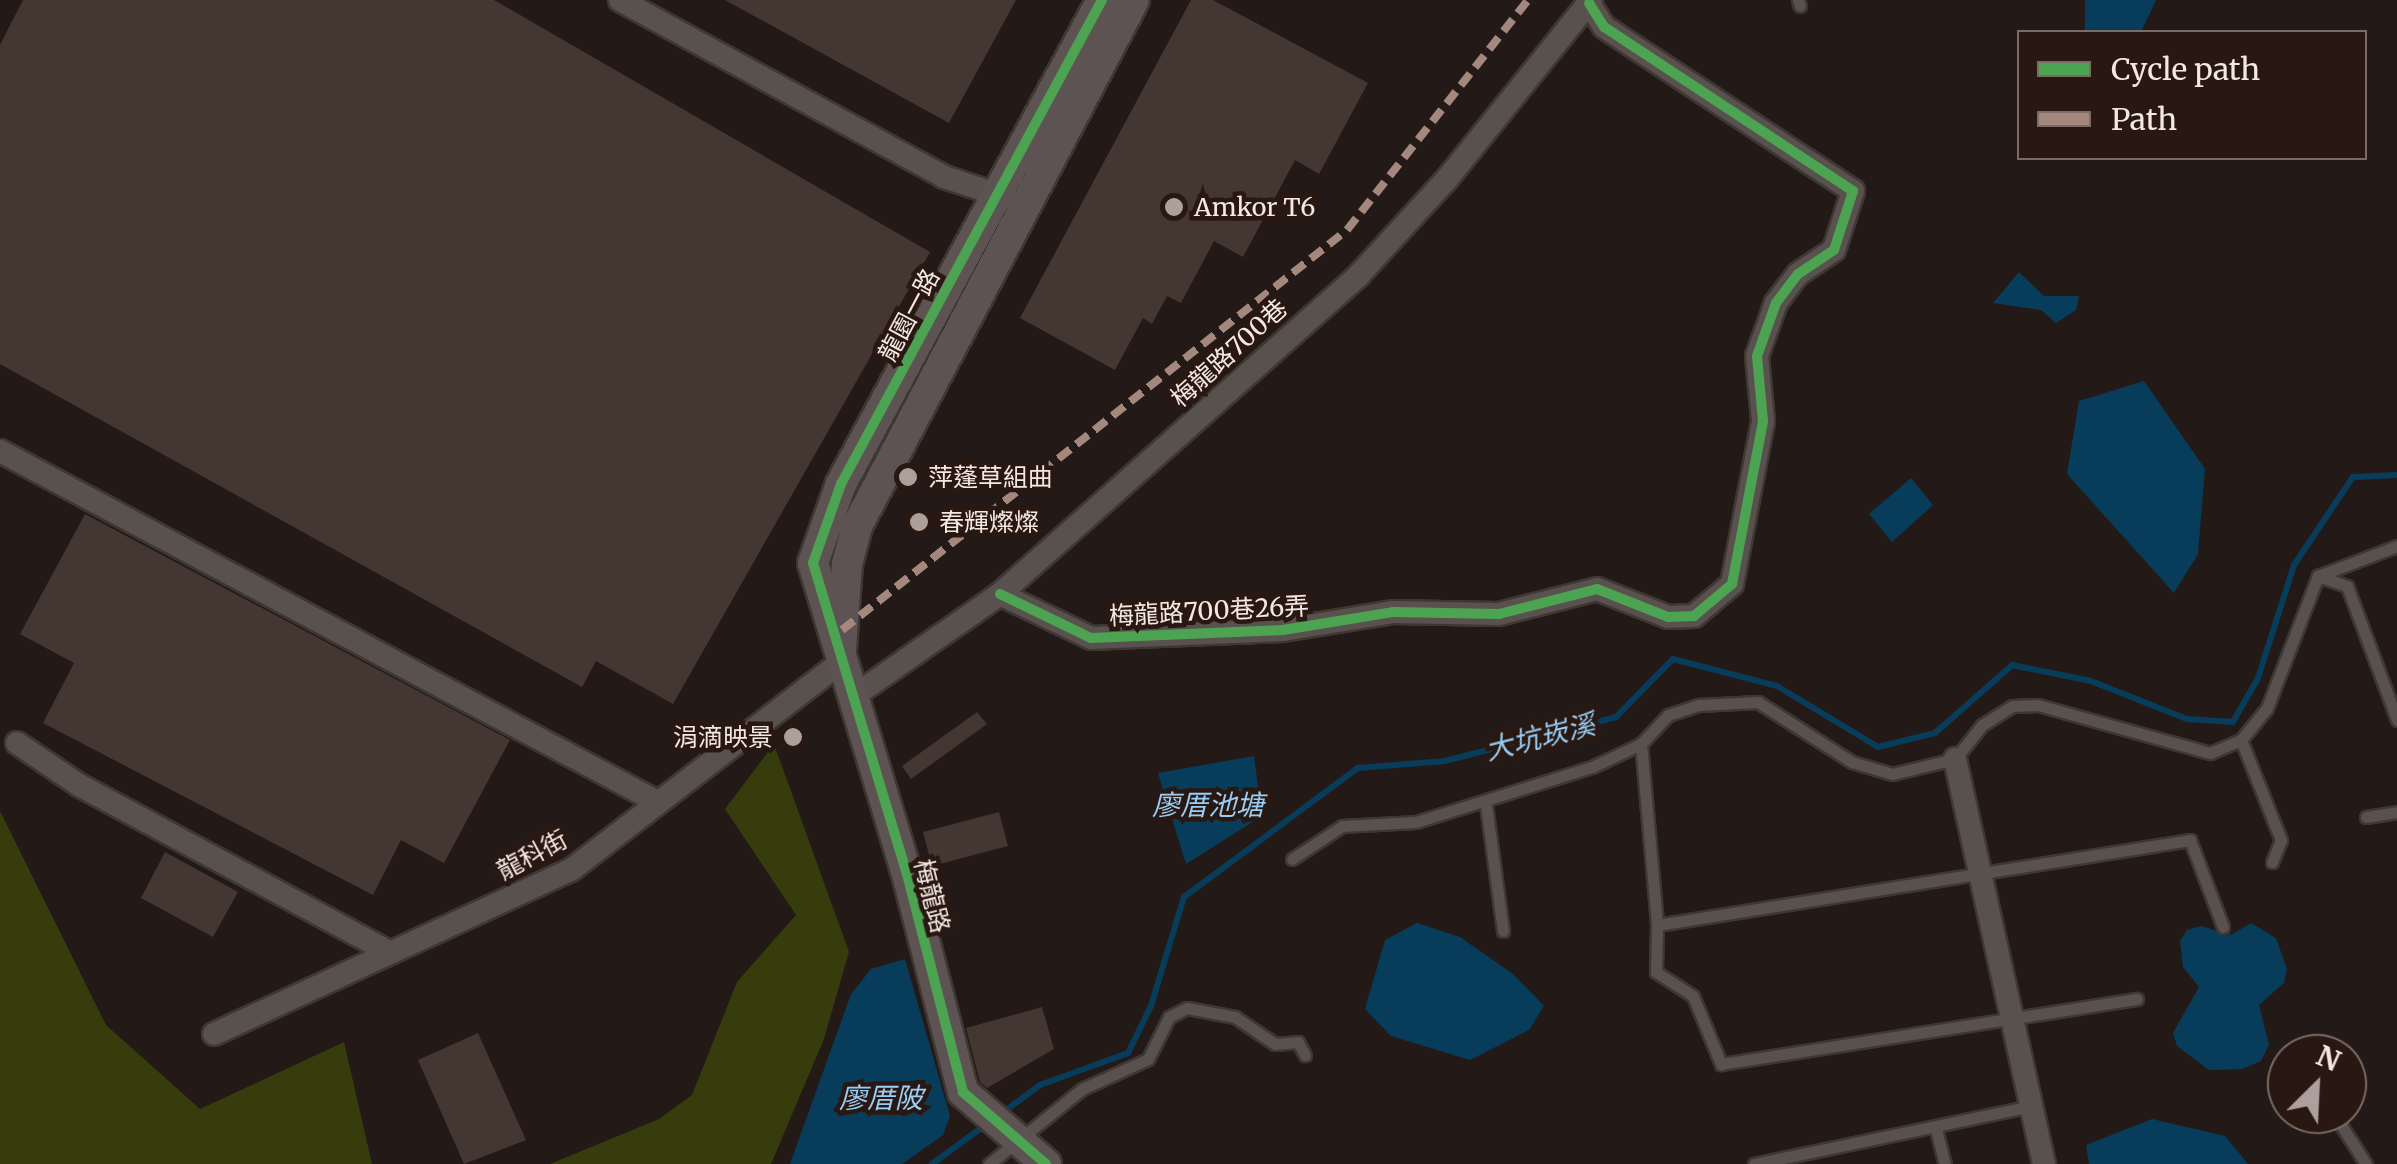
<!DOCTYPE html>
<meta charset="utf-8">
<style>
body{margin:0}
#map{position:relative;width:2397px;height:1164px;overflow:hidden;background:#231a17;font-family:Merriweather,"Noto Sans TC",serif}
div>[style]{position:absolute}
.green>*{inset:0;background:#363c0b}
.water>*{inset:0;background:#073d5b}
.stream>*{height:6px;margin:-3px;padding:0 3px;transform-origin:3px;border-radius:3px;background:#073d5b}
.building>*{inset:0;background:#443630}
.roads{filter:drop-shadow(2px 0 #3e3734) drop-shadow(-2px 0 #3e3734) drop-shadow(0 2px #3e3734) drop-shadow(0 -2px #3e3734)}
.lane>*{height:11px;margin:-5.5px;padding:0 5.5px;transform-origin:5.5px;border-radius:5.5px;background:#59514e}
.street>*{height:22px;margin:-11px;padding:0 11px;transform-origin:11px;border-radius:11px;background:#59514e}
.secondary>*{height:30px;margin:-15px;padding:0 15px;transform-origin:15px;border-radius:15px;background:#5d5352}
.quiet>*{height:8px;margin-top:-4px;transform-origin:0;background:repeating-linear-gradient(90deg,#a5887d 0 15px,transparent 0 23px)}
.cycleway>*{height:10px;margin:-5px;padding:0 5px;transform-origin:5px;border-radius:5px;background:#4ca352}
.dots>*{width:28px;height:28px;translate:-50% -50%;box-sizing:border-box;border:5px solid #291811;border-radius:50%}
span{translate:-50% -50%;white-space:nowrap;text-align:center;line-height:1.15;-webkit-text-stroke:9px #291811;paint-order:stroke}
.poi-label{font-size:25px;color:#f4e8e3}
.left{translate:0 -50%;text-align:left}
.right{translate:-100% -50%;text-align:right}
.street-label{font-size:25px;color:#f4e8e3}
.water-label{font-size:28px;color:#98cdf5;font-style:italic}
.legend{position:absolute;left:2017px;top:30px;width:350px;height:130px;box-sizing:border-box;background:#291811;border:2px solid #7a6b65;margin:0;padding:12px 18px;list-style:none;font-size:30px;color:#f4e8e3}
.legend li{display:flex;align-items:center;gap:20px;height:50px}
.legend b{width:50px;border:2px solid #7a6b65}
.north{position:absolute;left:2267px;top:1034px;width:100px;height:100px;box-sizing:border-box;background:#291811;border:2px solid #7a6b65;border-radius:50%;rotate:24deg;font-size:28px;font-weight:700;line-height:40px;text-align:center;color:#f4e8e3}
.north::after{content:'';display:block;margin:auto;width:35px;height:45px;background:#aba09c;clip-path:polygon(50% 0,100% 100%,50% 72%,0 100%)}
</style>
<div id="map">
<div class="green">
<div style="clip-path:polygon(774px 744px,849px 952px,824px 1039px,771px 1164px,550px 1164px,659px 1119px,692px 1095px,737px 982px,796px 915px,725px 809px)"></div>
<div style="clip-path:polygon(0 811px,106px 1025px,200px 1109px,344px 1042px,372px 1164px,0 1164px)"></div>
</div>
<div class="water">
<div style="clip-path:polygon(2085px 0,2156px 0,2141px 32px,2085px 32px)"></div>
<div style="clip-path:polygon(2019px 272px,2044px 296px,2079px 296px,2076px 310px,2056px 323px,2041px 310px,1993px 303px)"></div>
<div style="clip-path:polygon(2144px 381px,2205px 469px,2198px 554px,2174px 593px,2067px 474px,2079px 401px)"></div>
<div style="clip-path:polygon(1911px 478px,1933px 505px,1892px 542px,1869px 514px)"></div>
<div style="clip-path:polygon(1254px 756px,1262px 816px,1186px 864px,1158px 773px)"></div>
<div style="clip-path:polygon(1417px 923px,1460px 937px,1513px 974px,1544px 1006px,1529px 1030px,1470px 1060px,1391px 1036px,1365px 1009px,1385px 940px)"></div>
<div style="clip-path:polygon(2251px 923px,2276px 938px,2287px 969px,2284px 983px,2259px 1005px,2269px 1045px,2261px 1061px,2242px 1069px,2209px 1070px,2177px 1046px,2173px 1033px,2199px 987px,2183px 967px,2180px 941px,2187px 930px,2201px 926px,2231px 935px)"></div>
<div style="clip-path:polygon(905px 959px,950px 1116px,943px 1135px,902px 1164px,790px 1164px,851px 994px,871px 969px)"></div>
<div style="clip-path:polygon(2152px 1119px,2225px 1136px,2248px 1164px,2089px 1164px,2086px 1145px)"></div>
</div>
<div class="stream">
<div style="left:1002px;top:1113px;width:47px;rotate:-36.4deg"></div>
<div style="left:1040px;top:1085px;width:94px;rotate:-20deg"></div>
<div style="left:1128px;top:1053px;width:52px;rotate:-63.9deg"></div>
<div style="left:1151px;top:1006px;width:114px;rotate:-73.2deg"></div>
<div style="left:1184px;top:897px;width:217px;rotate:-36.6deg"></div>
<div style="left:1358px;top:768px;width:87px;rotate:-4.6deg"></div>
<div style="left:1445px;top:761px;width:177px;rotate:-14.4deg"></div>
<div style="left:1616px;top:717px;width:81px;rotate:-45.5deg"></div>
<div style="left:1673px;top:659px;width:107px;rotate:14.6deg"></div>
<div style="left:1777px;top:686px;width:118px;rotate:31.1deg"></div>
<div style="left:1878px;top:747px;width:59px;rotate:-13.8deg"></div>
<div style="left:1935px;top:733px;width:103px;rotate:-41.4deg"></div>
<div style="left:2012px;top:665px;width:81px;rotate:11.4deg"></div>
<div style="left:2091px;top:681px;width:103px;rotate:21.6deg"></div>
<div style="left:2187px;top:719px;width:46px;rotate:3.7deg"></div>
<div style="left:2233px;top:722px;width:51px;rotate:-60.4deg"></div>
<div style="left:2258px;top:678px;width:119px;rotate:-72.3deg"></div>
<div style="left:2294px;top:565px;width:106px;rotate:-56.2deg"></div>
<div style="left:2353px;top:477px;width:44px;rotate:-2.6deg"></div>
<div style="left:932px;top:1164px;width:69px;rotate:-36.2deg"></div>
</div>
<div class="building">
<div style="clip-path:polygon(23px 0,494px 0,930px 252px,673px 704px,596px 661px,582px 687px,0 364px,0 45px)"></div>
<div style="clip-path:polygon(725px 0,1016px 0,949px 123px)"></div>
<div style="clip-path:polygon(1191px 0,1213px 0,1368px 83px,1319px 174px,1295px 160px,1243px 257px,1214px 241px,1181px 303px,1167px 296px,1152px 324px,1143px 318px,1115px 370px,1020px 318px)"></div>
<div style="clip-path:polygon(85px 514px,510px 740px,444px 863px,401px 840px,373px 895px,43px 723px,74px 663px,20px 634px)"></div>
<div style="clip-path:polygon(977px 712px,987px 724px,911px 779px,902px 766px)"></div>
<div style="clip-path:polygon(999px 812px,1008px 846px,932px 866px,923px 832px)"></div>
<div style="clip-path:polygon(165px 852px,238px 892px,213px 937px,141px 898px)"></div>
<div style="clip-path:polygon(1042px 1007px,1054px 1049px,987px 1088px,980px 1082px,966px 1028px)"></div>
<div style="clip-path:polygon(478px 1033px,526px 1140px,464px 1164px,418px 1060px)"></div>
</div>
<div class="roads">
<div class="lane">
<div style="left:1798px;top:0;width:6px;rotate:72deg"></div>
<div style="left:2318px;top:576px;width:31px;rotate:19deg"></div>
<div style="left:2347px;top:586px;width:143px;rotate:69.5deg"></div>
<div style="left:2241px;top:740px;width:108px;rotate:68.2deg"></div>
<div style="left:2281px;top:840px;width:24px;rotate:112deg"></div>
<div style="left:1641px;top:744px;width:182px;rotate:84.9deg"></div>
<div style="left:1657px;top:925px;width:540px;rotate:-9.06deg"></div>
<div style="left:2190px;top:840px;width:93px;rotate:69.2deg"></div>
<div style="left:1486px;top:805px;width:127px;rotate:82.3deg"></div>
<div style="left:2366px;top:817px;width:31px;rotate:-9deg"></div>
<div style="left:1292px;top:859px;width:60px;rotate:-33.4deg"></div>
<div style="left:1342px;top:826px;width:74px;rotate:-3.1deg"></div>
<div style="left:1416px;top:822px;width:184px;rotate:-17.4deg"></div>
<div style="left:1592px;top:767px;width:54px;rotate:-25.1deg"></div>
<div style="left:1641px;top:744px;width:40px;rotate:-47deg"></div>
<div style="left:1668px;top:715px;width:33px;rotate:-18deg"></div>
<div style="left:1699px;top:705px;width:59px;rotate:-2.9deg"></div>
<div style="left:1758px;top:702px;width:112px;rotate:32.6deg"></div>
<div style="left:1852px;top:762px;width:42px;rotate:16.7deg"></div>
<div style="left:1892px;top:774px;width:65px;rotate:-13.4deg"></div>
<div style="left:1955px;top:759px;width:43px;rotate:-51.5deg"></div>
<div style="left:1982px;top:725px;width:36px;rotate:-32deg"></div>
<div style="left:2012px;top:706px;width:26px;rotate:-2deg"></div>
<div style="left:2038px;top:705px;width:179px;rotate:15.6deg"></div>
<div style="left:2210px;top:753px;width:34px;rotate:-23deg"></div>
<div style="left:2241px;top:740px;width:41px;rotate:-50.9deg"></div>
<div style="left:2267px;top:708px;width:142px;rotate:-68.9deg"></div>
<div style="left:2318px;top:576px;width:85px;rotate:-20.8deg"></div>
<div style="left:1657px;top:925px;width:47px;rotate:91.2deg"></div>
<div style="left:1656px;top:972px;width:44px;rotate:33deg"></div>
<div style="left:1693px;top:996px;width:74px;rotate:67.6deg"></div>
<div style="left:1721px;top:1064px;width:421px;rotate:-8.9deg"></div>
<div style="left:2334px;top:1114px;width:59px;rotate:57.4deg"></div>
<div style="left:1936px;top:1129px;width:36px;rotate:76deg"></div>
<div style="left:989px;top:1164px;width:119px;rotate:-38.9deg"></div>
<div style="left:1082px;top:1089px;width:72px;rotate:-24.4deg"></div>
<div style="left:1148px;top:1059px;width:47px;rotate:-63.4deg"></div>
<div style="left:1169px;top:1017px;width:20px;rotate:-27deg"></div>
<div style="left:1187px;top:1008px;width:49px;rotate:10.6deg"></div>
<div style="left:1235px;top:1017px;width:48px;rotate:34deg"></div>
<div style="left:1275px;top:1044px;width:23px;rotate:-5deg"></div>
<div style="left:1298px;top:1042px;width:15px;rotate:62deg"></div>
<div style="left:1754px;top:1164px;width:284px;rotate:-11.8deg"></div>
</div>
<div class="street">
<div style="left:620px;top:0;width:369px;rotate:28.6deg"></div>
<div style="left:944px;top:177px;width:67px;rotate:18.2deg"></div>
<div style="left:0;top:451px;width:741px;rotate:28.09deg"></div>
<div style="left:1000px;top:594px;width:101px;rotate:25.8deg"></div>
<div style="left:1091px;top:638px;width:192px;rotate:-2.4deg"></div>
<div style="left:1283px;top:630px;width:111px;rotate:-9.3deg"></div>
<div style="left:1393px;top:612px;width:106px;rotate:1.1deg"></div>
<div style="left:1499px;top:614px;width:101px;rotate:-14.3deg"></div>
<div style="left:1597px;top:589px;width:76px;rotate:21.5deg"></div>
<div style="left:1668px;top:617px;width:26px;rotate:-2deg"></div>
<div style="left:1694px;top:616px;width:50px;rotate:-40.1deg"></div>
<div style="left:1732px;top:584px;width:166px;rotate:-79.2deg"></div>
<div style="left:1763px;top:421px;width:65px;rotate:-95.3deg"></div>
<div style="left:1757px;top:356px;width:56px;rotate:-70.3deg"></div>
<div style="left:1776px;top:303px;width:36px;rotate:-53deg"></div>
<div style="left:1798px;top:274px;width:43px;rotate:-33.7deg"></div>
<div style="left:1834px;top:250px;width:62px;rotate:-72.1deg"></div>
<div style="left:1853px;top:191px;width:298px;rotate:-146.6deg"></div>
<div style="left:1604px;top:27px;width:28px;rotate:-122deg"></div>
<div style="left:854px;top:696px;width:178px;rotate:-34.9deg"></div>
<div style="left:1000px;top:594px;width:479px;rotate:-41.6deg"></div>
<div style="left:1358px;top:276px;width:132px;rotate:-47.5deg"></div>
<div style="left:1447px;top:179px;width:230px;rotate:-51.2deg"></div>
<div style="left:17px;top:743px;width:75px;rotate:34.1deg"></div>
<div style="left:79px;top:785px;width:354px;rotate:28.3deg"></div>
<div style="left:1955px;top:759px;width:415px;rotate:77.6deg"></div>
<div style="left:214px;top:1034px;width:393px;rotate:-24.7deg"></div>
<div style="left:571px;top:870px;width:339px;rotate:-37.6deg"></div>
</div>
<div class="secondary">
<div style="left:841px;top:650px;width:86px;rotate:-86deg"></div>
<div style="left:847px;top:564px;width:39px;rotate:-75deg"></div>
<div style="left:857px;top:526px;width:594px;rotate:-62.23deg"></div>
<div style="left:1046px;top:1164px;width:110px;rotate:-139.1deg"></div>
<div style="left:963px;top:1092px;width:218px;rotate:-104.4deg"></div>
<div style="left:909px;top:881px;width:332px;rotate:-106.8deg"></div>
<div style="left:813px;top:563px;width:84px;rotate:-70.5deg"></div>
<div style="left:841px;top:484px;width:550px;rotate:-61.66deg"></div>
</div>
</div>
<div class="quiet">
<div style="left:842px;top:630px;width:644px;rotate:-38.38deg"></div>
<div style="left:1347px;top:230px;width:293px;rotate:-51.8deg"></div>
</div>
<div class="cycleway">
<div style="left:1000px;top:594px;width:101px;rotate:25.8deg"></div>
<div style="left:1091px;top:638px;width:192px;rotate:-2.4deg"></div>
<div style="left:1283px;top:630px;width:111px;rotate:-9.3deg"></div>
<div style="left:1393px;top:612px;width:106px;rotate:1.1deg"></div>
<div style="left:1499px;top:614px;width:101px;rotate:-14.3deg"></div>
<div style="left:1597px;top:589px;width:76px;rotate:21.5deg"></div>
<div style="left:1668px;top:617px;width:26px;rotate:-2deg"></div>
<div style="left:1694px;top:616px;width:50px;rotate:-40.1deg"></div>
<div style="left:1732px;top:584px;width:166px;rotate:-79.2deg"></div>
<div style="left:1763px;top:421px;width:65px;rotate:-95.3deg"></div>
<div style="left:1757px;top:356px;width:56px;rotate:-70.3deg"></div>
<div style="left:1776px;top:303px;width:36px;rotate:-53deg"></div>
<div style="left:1798px;top:274px;width:43px;rotate:-33.7deg"></div>
<div style="left:1834px;top:250px;width:62px;rotate:-72.1deg"></div>
<div style="left:1853px;top:191px;width:298px;rotate:-146.6deg"></div>
<div style="left:1604px;top:27px;width:28px;rotate:-122deg"></div>
<div style="left:1046px;top:1164px;width:110px;rotate:-139.1deg"></div>
<div style="left:963px;top:1092px;width:218px;rotate:-104.4deg"></div>
<div style="left:909px;top:881px;width:332px;rotate:-106.8deg"></div>
<div style="left:813px;top:563px;width:84px;rotate:-70.5deg"></div>
<div style="left:841px;top:484px;width:550px;rotate:-61.66deg"></div>
</div>
<div class="dots">
<div style="left:1174px;top:207px;background:#aba09c"></div>
<div style="left:908px;top:477px;background:#aba09c"></div>
<div style="left:919px;top:522px;background:#aba09c"></div>
<div style="left:793px;top:737px;background:#aba09c"></div>
</div>
<div class="poi-label">
<span class="left" style="left:1194px;top:207px">Amkor T6</span>
<span class="left" style="left:928px;top:477px">萍蓬草組曲</span>
<span class="left" style="left:939px;top:522px">春輝燦燦</span>
<span class="right" style="left:773px;top:737px">涓滴映景</span>
</div>
<div class="street-label">
<span style="left:909px;top:315px;rotate:-62deg">龍園一路</span>
<span style="left:1229px;top:353px;rotate:-42deg">梅龍路700巷</span>
<span style="left:1209px;top:611px;rotate:-3deg">梅龍路700巷26弄</span>
<span style="left:532px;top:855px;rotate:-28deg">龍科街</span>
<span style="left:932px;top:896px;rotate:76deg">梅龍路</span>
</div>
<div class="water-label">
<span style="left:1540px;top:737px;rotate:-14deg">大坑崁溪</span>
<span style="left:1208px;top:805px">廖厝池塘</span>
<span style="left:881px;top:1098px">廖厝陂</span>
</div>
<ul class="legend">
<li><b style="height:12px;background:#4ca352"></b>Cycle path</li>
<li><b style="height:12px;background:#a5887d"></b>Path</li>
</ul>
<div class="north">N</div>
</div>
